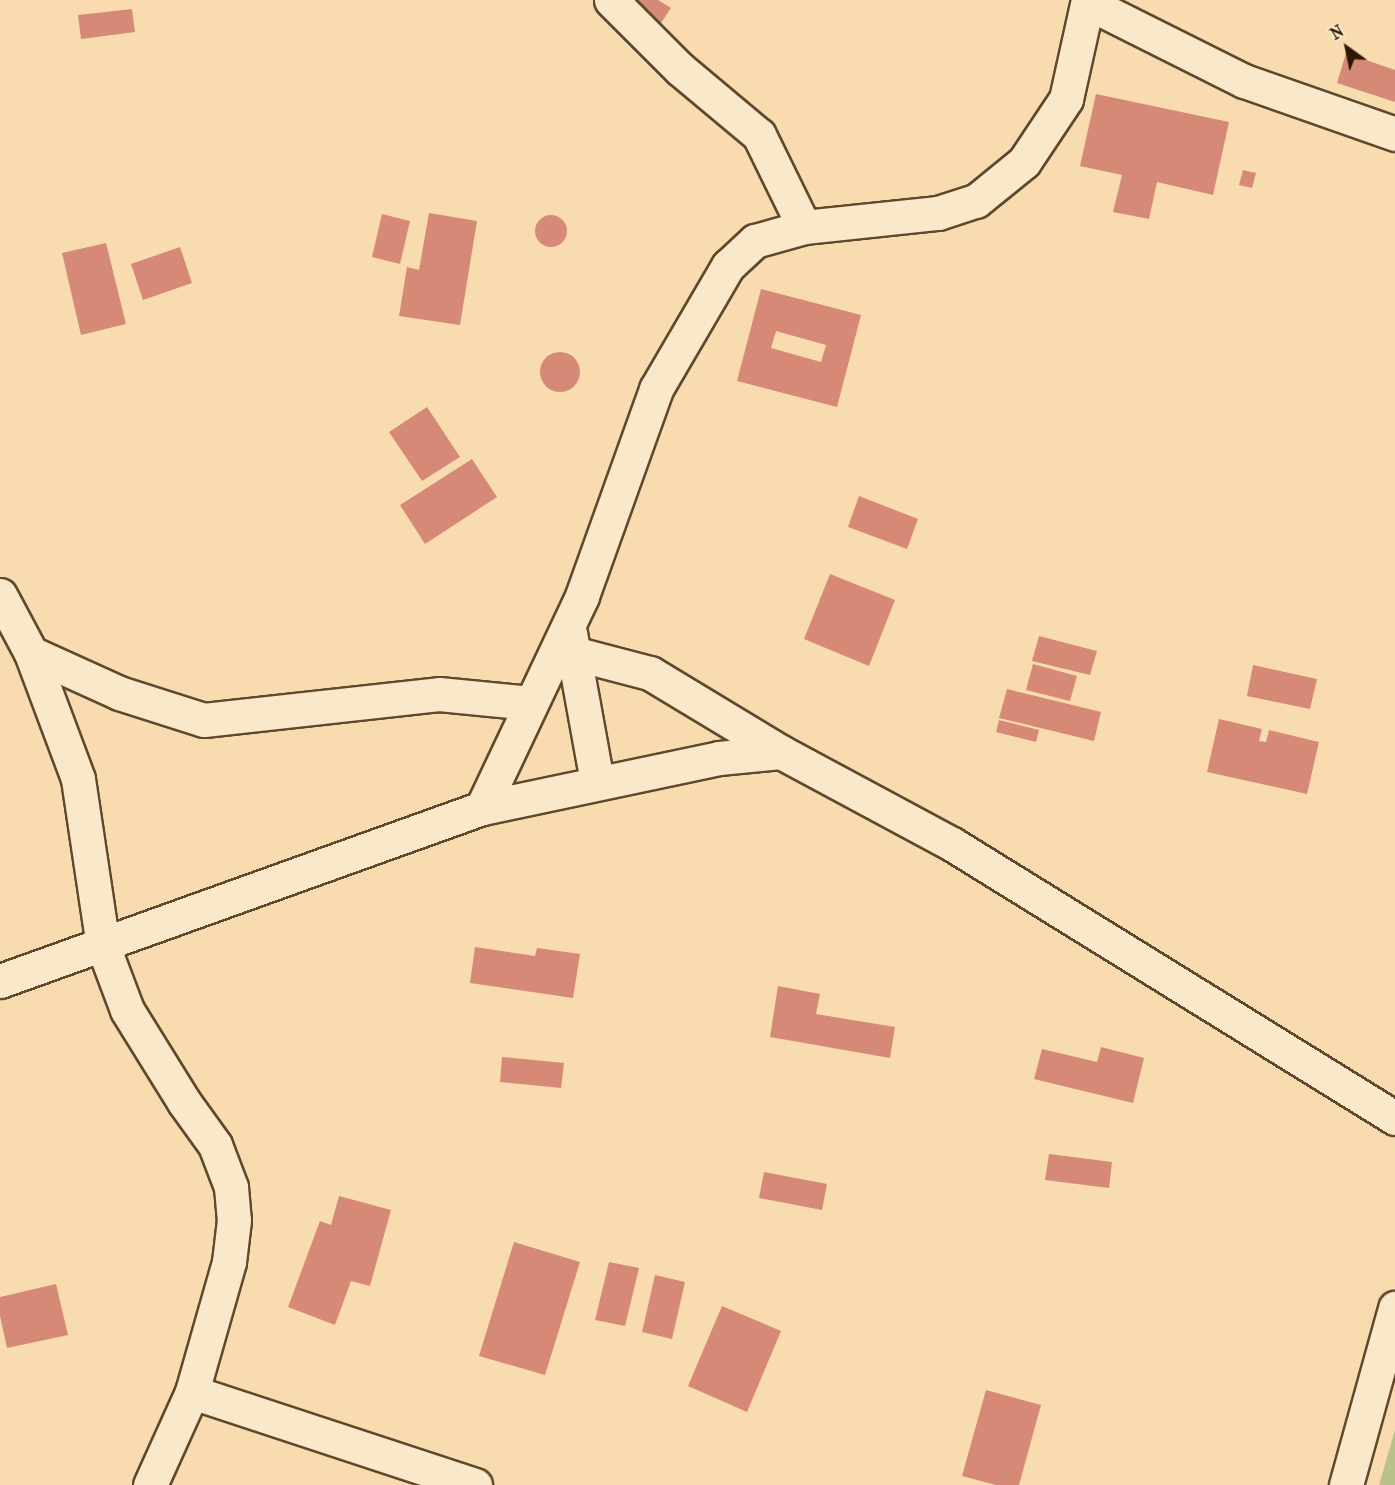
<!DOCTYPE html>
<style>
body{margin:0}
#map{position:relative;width:1395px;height:1485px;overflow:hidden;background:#f8dcaf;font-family:"IM FELL French Canon",serif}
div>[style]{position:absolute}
.green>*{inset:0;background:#bbc18c}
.building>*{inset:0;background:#d68977}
.round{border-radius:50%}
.roads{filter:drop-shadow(2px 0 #5f482c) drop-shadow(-2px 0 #5f482c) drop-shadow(0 2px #5f482c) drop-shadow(0 -2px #5f482c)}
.street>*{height:33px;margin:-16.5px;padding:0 16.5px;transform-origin:16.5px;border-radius:16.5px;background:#fae8cb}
.secondary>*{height:33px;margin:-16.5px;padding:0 16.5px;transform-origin:16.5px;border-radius:16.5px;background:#fae8cb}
span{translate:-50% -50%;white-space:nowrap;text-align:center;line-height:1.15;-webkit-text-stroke:4.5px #fae8cb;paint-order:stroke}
.north{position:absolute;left:1317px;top:18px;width:60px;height:60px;-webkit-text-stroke:4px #fae8cb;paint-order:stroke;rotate:327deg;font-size:16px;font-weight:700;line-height:24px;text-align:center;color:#2c1701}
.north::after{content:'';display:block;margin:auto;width:21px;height:27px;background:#2c1701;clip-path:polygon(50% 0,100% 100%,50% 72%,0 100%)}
</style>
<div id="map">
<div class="green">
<div style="clip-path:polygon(1395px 1430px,1395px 1485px,1379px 1485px)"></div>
</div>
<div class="building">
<div style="clip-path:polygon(622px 0,658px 0,671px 8px,661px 23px)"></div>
<div style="clip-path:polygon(132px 9px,135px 32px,81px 39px,78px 15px)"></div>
<div style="clip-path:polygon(1346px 53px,1395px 70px,1395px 102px,1337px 83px)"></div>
<div style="clip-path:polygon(1096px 94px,1229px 122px,1213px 195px,1157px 182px,1149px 219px,1113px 212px,1122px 175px,1080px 166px)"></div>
<div style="clip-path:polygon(1243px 170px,1256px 173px,1252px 188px,1239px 185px)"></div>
<div style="clip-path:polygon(429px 213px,477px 221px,460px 325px,399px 316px,407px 267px,419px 270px)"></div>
<div style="clip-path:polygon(382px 214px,410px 221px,400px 264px,372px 257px)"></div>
<div class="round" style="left:535px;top:215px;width:32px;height:32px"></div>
<div style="clip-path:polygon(106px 243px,126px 324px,81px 335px,62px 253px)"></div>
<div style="clip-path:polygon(180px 247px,192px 283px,143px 300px,131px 264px)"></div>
<div style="clip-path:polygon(evenodd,761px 289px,861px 315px,837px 407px,737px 381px,761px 289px,776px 331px,826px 345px,821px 362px,771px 348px,776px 331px)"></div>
<div class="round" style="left:540px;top:352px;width:40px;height:40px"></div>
<div style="clip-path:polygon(427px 407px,460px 457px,422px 481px,389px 432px)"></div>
<div style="clip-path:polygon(472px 459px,497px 497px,425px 544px,400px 505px)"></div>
<div style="clip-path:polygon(859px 496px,918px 519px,907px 549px,848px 527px)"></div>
<div style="clip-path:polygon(830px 574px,895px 600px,869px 666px,804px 639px)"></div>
<div style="clip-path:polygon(1039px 636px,1097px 651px,1090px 675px,1032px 661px)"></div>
<div style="clip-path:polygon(1033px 664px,1077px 676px,1070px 701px,1026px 690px)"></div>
<div style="clip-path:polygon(1253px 665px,1317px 679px,1310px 709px,1247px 696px)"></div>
<div style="clip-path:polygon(1007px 689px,1101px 712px,1094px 741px,999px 718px)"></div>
<div style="clip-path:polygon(1219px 719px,1262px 729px,1259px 741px,1266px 742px,1269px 730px,1319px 742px,1307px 794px,1207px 772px)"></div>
<div style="clip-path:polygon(999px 720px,1039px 730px,1036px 742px,996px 732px)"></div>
<div style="clip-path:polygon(475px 947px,535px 956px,537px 948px,580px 954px,573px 998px,470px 983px)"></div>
<div style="clip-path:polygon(778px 986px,820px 994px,816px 1014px,895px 1027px,890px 1058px,770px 1037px)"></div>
<div style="clip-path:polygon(1101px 1047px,1144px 1058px,1133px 1103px,1034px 1079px,1042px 1049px,1097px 1062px)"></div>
<div style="clip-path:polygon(502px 1057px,564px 1063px,561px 1088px,500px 1082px)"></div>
<div style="clip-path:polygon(1049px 1154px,1112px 1162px,1109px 1188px,1045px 1180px)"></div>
<div style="clip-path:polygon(764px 1172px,827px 1184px,822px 1210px,759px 1198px)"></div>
<div style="clip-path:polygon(339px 1196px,391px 1210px,370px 1286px,351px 1281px,335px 1325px,288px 1307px,320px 1221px,331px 1225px)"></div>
<div style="clip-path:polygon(514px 1242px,580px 1262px,545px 1375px,479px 1356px)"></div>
<div style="clip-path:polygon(609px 1262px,639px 1268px,625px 1326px,595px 1320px)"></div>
<div style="clip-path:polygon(655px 1275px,685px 1282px,672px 1339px,642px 1332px)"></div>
<div style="clip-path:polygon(56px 1284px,68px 1335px,7px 1348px,0 1316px,0 1297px)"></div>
<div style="clip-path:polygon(722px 1306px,781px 1331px,747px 1412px,688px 1386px)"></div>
<div style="clip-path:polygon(986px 1390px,1041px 1405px,1019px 1485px,996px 1485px,962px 1476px)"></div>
</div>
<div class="roads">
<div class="street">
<div style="left:611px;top:0;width:98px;rotate:45deg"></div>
<div style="left:680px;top:69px;width:103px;rotate:39.9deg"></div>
<div style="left:759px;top:135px;width:102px;rotate:63.9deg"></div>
<div style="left:1088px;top:3px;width:174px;rotate:26.6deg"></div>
<div style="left:1244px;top:81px;width:160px;rotate:19.3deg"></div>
<div style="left:0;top:595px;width:66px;rotate:61.9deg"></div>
<div style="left:31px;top:653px;width:134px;rotate:69.5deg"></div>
<div style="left:78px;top:779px;width:169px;rotate:81.5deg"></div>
<div style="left:103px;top:946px;width:68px;rotate:69.4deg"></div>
<div style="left:127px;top:1010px;width:108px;rotate:58.2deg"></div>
<div style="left:184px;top:1102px;width:53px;rotate:54.2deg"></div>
<div style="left:215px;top:1145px;width:45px;rotate:69.1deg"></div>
<div style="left:231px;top:1187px;width:33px;rotate:85deg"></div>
<div style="left:234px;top:1220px;width:42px;rotate:96.8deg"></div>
<div style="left:229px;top:1262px;width:135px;rotate:105.9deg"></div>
<div style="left:192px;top:1392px;width:102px;rotate:114.3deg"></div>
<div style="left:570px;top:633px;width:151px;rotate:79.7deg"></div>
<div style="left:31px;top:653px;width:97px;rotate:24.4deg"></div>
<div style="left:119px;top:693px;width:89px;rotate:17.6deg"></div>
<div style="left:204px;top:720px;width:236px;rotate:-6.3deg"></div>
<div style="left:439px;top:694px;width:92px;rotate:5.6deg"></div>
<div style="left:573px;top:653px;width:80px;rotate:14.6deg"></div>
<div style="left:650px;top:673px;width:153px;rotate:31.1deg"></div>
<div style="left:781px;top:752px;width:194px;rotate:28.3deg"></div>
<div style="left:952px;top:844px;width:521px;rotate:31.74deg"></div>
<div style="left:482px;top:808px;width:234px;rotate:-64.7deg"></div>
<div style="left:582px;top:596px;width:220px;rotate:-70.3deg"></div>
<div style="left:656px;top:389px;width:143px;rotate:-59.7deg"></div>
<div style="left:728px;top:266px;width:37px;rotate:-43deg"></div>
<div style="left:755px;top:241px;width:51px;rotate:-15.9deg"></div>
<div style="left:804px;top:227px;width:135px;rotate:-6deg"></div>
<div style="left:938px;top:213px;width:40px;rotate:-18deg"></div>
<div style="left:976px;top:201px;width:62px;rotate:-39.1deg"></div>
<div style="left:1024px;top:162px;width:76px;rotate:-56.3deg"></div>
<div style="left:1066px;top:99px;width:101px;rotate:-77.5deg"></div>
<div style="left:0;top:981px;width:512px;rotate:-19.74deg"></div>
<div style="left:482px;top:808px;width:242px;rotate:-11.9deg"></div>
<div style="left:719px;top:758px;width:62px;rotate:-5.5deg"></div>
<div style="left:192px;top:1392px;width:298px;rotate:18.2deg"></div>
</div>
<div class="secondary">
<div style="left:1346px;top:1485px;width:184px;rotate:-74.5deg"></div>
</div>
</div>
<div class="north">N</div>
</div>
